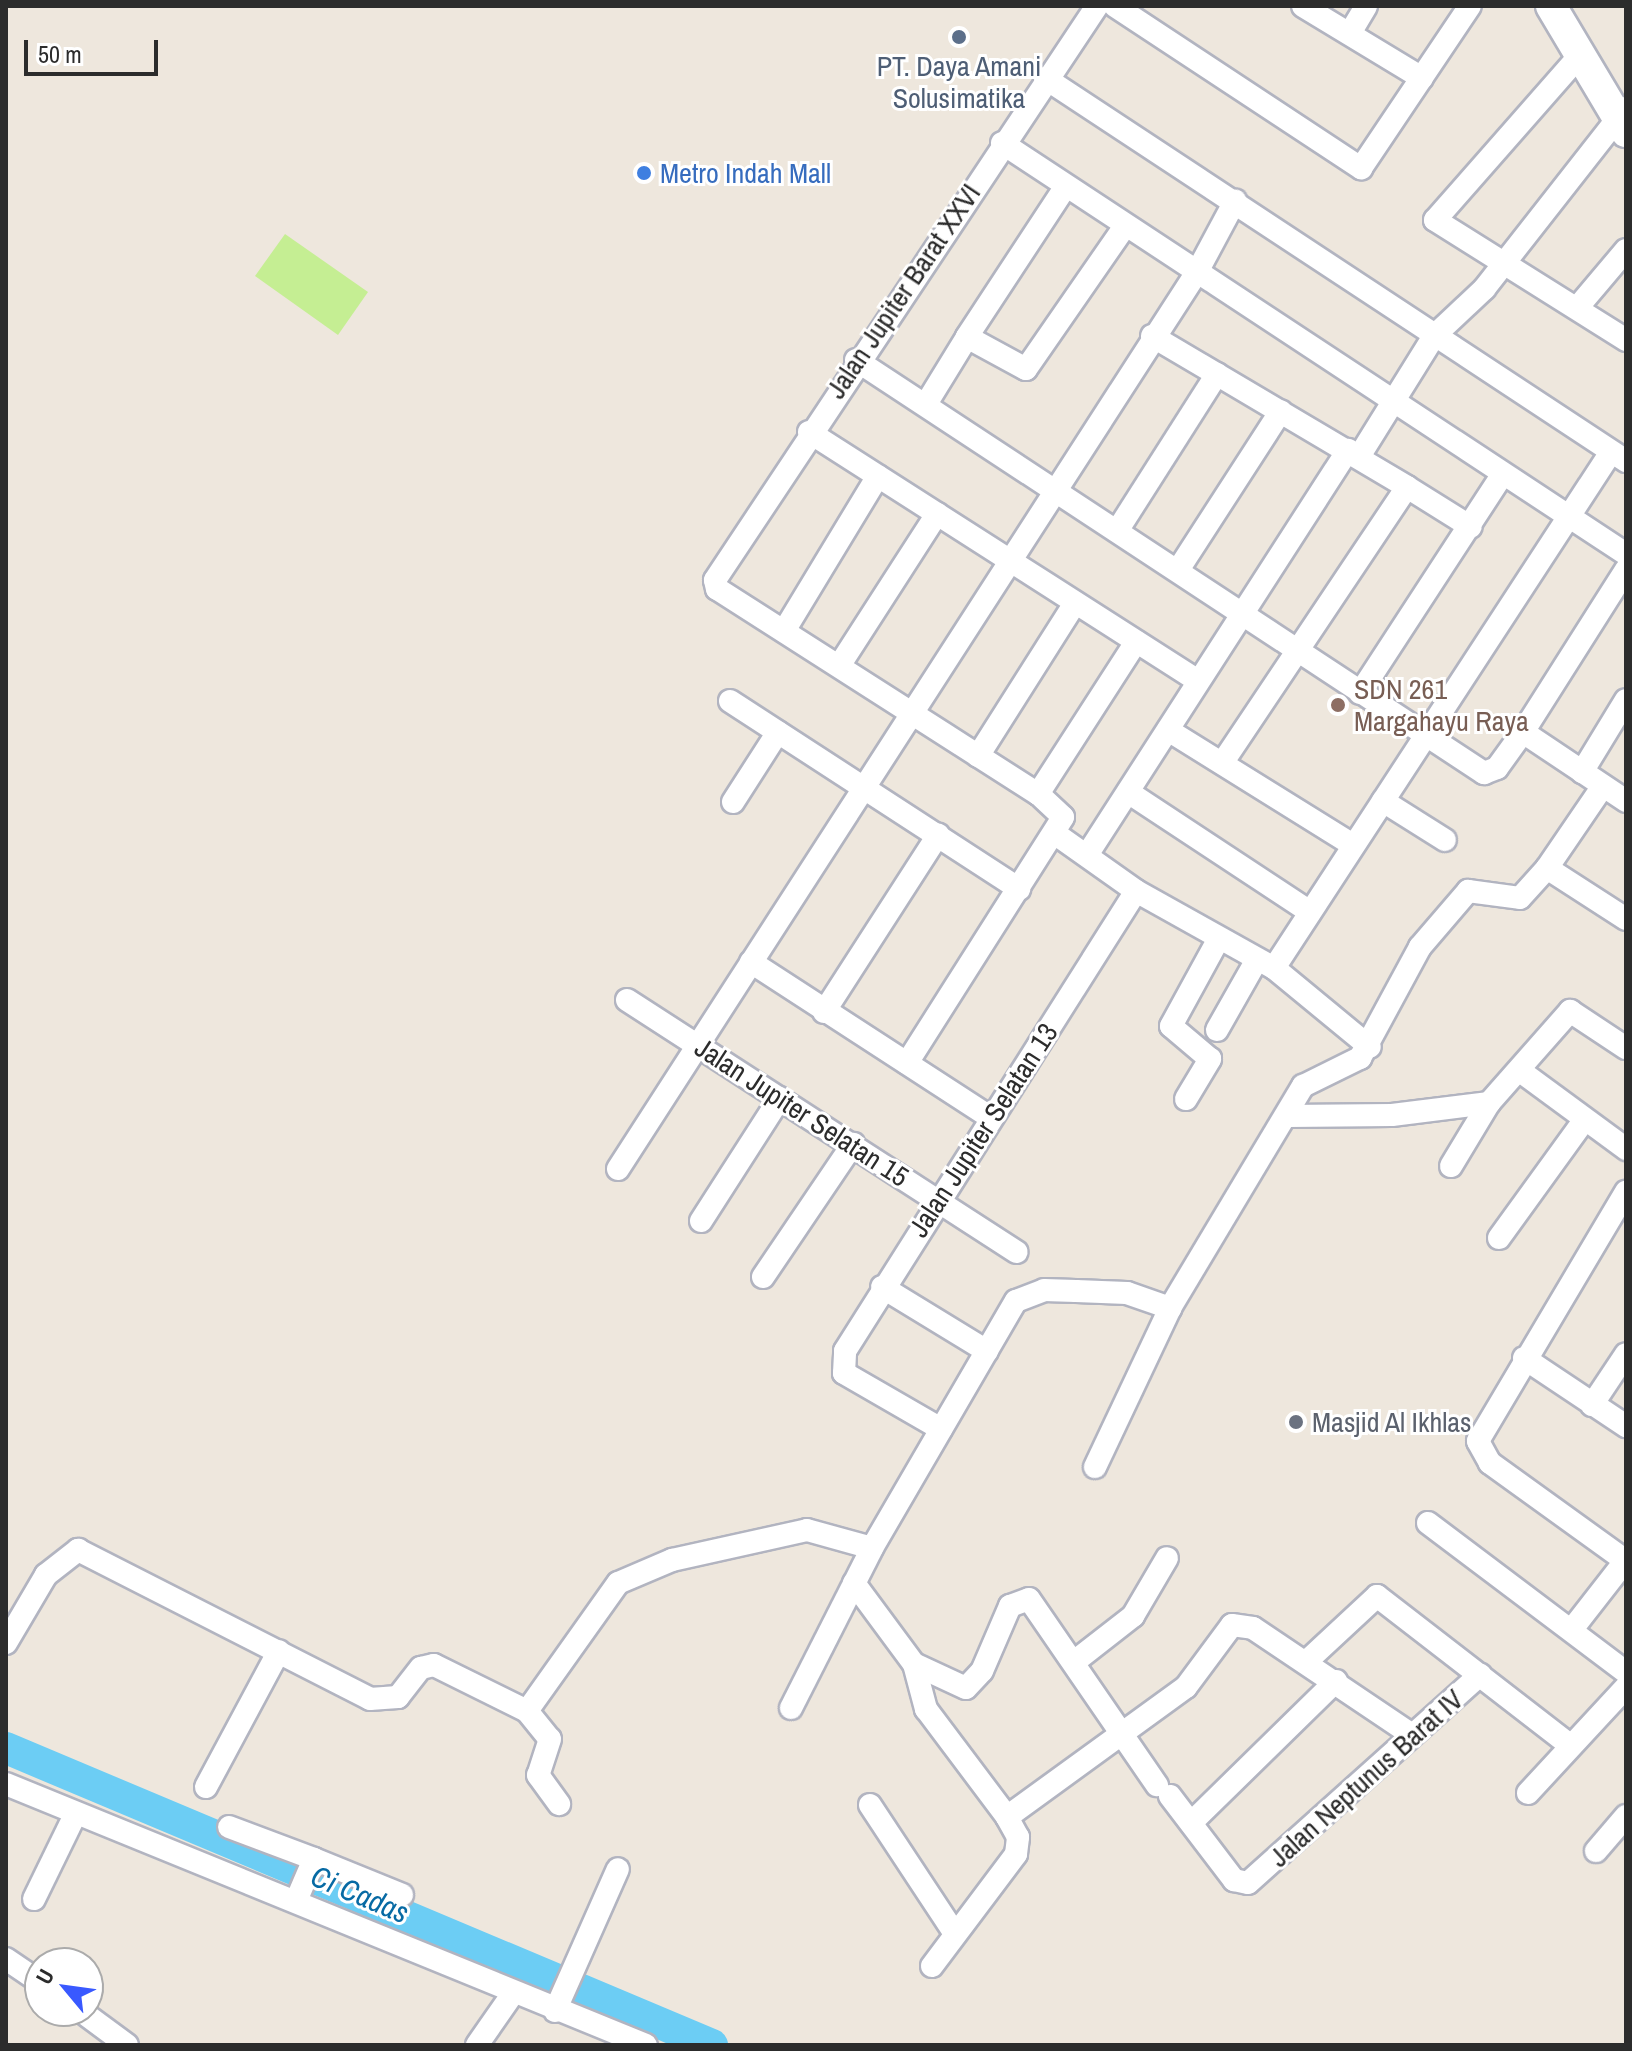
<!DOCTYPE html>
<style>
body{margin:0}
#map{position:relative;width:1632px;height:2051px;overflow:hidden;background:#eee7dd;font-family:"Archivo Narrow",sans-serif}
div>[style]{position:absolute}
.pitch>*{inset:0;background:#c5ee93}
.river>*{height:32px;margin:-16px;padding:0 16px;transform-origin:16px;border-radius:16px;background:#6ccdf4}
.roads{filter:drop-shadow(2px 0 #b2b4c0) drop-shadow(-2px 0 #b2b4c0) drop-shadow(0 2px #b2b4c0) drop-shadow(0 -2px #b2b4c0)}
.street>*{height:22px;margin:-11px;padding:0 11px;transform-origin:11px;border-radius:11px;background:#fff}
.secondary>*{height:30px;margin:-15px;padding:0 15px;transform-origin:15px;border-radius:15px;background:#fff}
.dots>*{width:22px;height:22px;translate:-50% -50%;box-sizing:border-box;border:4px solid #fff;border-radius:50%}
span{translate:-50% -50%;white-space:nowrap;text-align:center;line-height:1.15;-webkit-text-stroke:6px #fff;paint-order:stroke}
.service-label{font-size:28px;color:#4e5e75}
.shop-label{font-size:28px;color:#366cbe}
.left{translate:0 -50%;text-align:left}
.street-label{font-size:28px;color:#2c2c2c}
.education-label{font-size:28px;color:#785e54}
.worship-label{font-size:28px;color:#5b616d}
.water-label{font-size:30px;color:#076aa4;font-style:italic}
.frame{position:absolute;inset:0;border:8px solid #2c2c2c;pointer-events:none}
.north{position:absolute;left:24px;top:1947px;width:80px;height:80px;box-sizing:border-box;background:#fff;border:2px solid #ababab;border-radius:50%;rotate:299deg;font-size:22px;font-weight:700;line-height:32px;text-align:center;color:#2c2c2c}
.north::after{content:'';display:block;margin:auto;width:28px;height:36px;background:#3959ff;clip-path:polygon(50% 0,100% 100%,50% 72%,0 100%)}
.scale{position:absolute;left:24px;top:40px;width:134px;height:36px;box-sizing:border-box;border:4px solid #2c2c2c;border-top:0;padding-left:10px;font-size:24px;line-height:28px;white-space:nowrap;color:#2c2c2c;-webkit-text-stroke:6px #fff;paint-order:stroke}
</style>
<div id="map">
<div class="pitch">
<div style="clip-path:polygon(285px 234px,368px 292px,338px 335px,255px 276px)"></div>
</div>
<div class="river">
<div style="left:6px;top:1748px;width:766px;rotate:22.82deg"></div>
</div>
<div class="roads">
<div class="street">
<div style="left:1115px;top:6px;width:295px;rotate:33.4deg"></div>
<div style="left:1361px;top:168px;width:195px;rotate:-56.1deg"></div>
<div style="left:1303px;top:6px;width:139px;rotate:31.2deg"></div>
<div style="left:1350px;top:33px;width:31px;rotate:-59deg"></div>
<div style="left:1581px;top:54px;width:221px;rotate:131.3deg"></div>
<div style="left:1435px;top:220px;width:226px;rotate:32.1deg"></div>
<div style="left:1045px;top:78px;width:696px;rotate:33.39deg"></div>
<div style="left:1002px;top:143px;width:747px;rotate:33.37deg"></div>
<div style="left:1066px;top:186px;width:181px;rotate:123.3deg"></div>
<div style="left:967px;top:337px;width:67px;rotate:28.5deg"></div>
<div style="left:1026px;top:369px;width:174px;rotate:-55.3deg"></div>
<div style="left:1577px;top:308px;width:76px;rotate:-49.8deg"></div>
<div style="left:1152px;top:336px;width:296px;rotate:30.6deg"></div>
<div style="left:1407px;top:487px;width:332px;rotate:123.8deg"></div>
<div style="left:856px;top:360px;width:752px;rotate:33.33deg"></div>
<div style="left:1484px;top:773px;width:14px;rotate:-21deg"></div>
<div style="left:1497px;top:768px;width:44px;rotate:-54.2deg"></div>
<div style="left:1523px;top:732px;width:124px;rotate:33.8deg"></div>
<div style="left:926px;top:404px;width:79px;rotate:-58.5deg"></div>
<div style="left:809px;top:432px;width:462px;rotate:32.6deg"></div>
<div style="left:1360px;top:455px;width:140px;rotate:-58.1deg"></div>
<div style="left:1434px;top:336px;width:69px;rotate:-43.2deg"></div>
<div style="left:1484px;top:289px;width:230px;rotate:-51.9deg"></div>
<div style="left:1407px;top:487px;width:75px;rotate:32deg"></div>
<div style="left:1117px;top:531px;width:186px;rotate:-57.5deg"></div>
<div style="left:1178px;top:570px;width:189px;rotate:-57.1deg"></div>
<div style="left:784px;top:631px;width:181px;rotate:-58.8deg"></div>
<div style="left:839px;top:666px;width:181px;rotate:-57.2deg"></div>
<div style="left:1360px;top:693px;width:260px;rotate:-56.9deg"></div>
<div style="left:730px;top:701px;width:345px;rotate:33deg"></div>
<div style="left:1168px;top:730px;width:218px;rotate:31.9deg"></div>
<div style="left:1523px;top:732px;width:192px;rotate:-57.6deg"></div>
<div style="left:978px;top:756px;width:181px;rotate:-57.6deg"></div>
<div style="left:1582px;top:772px;width:84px;rotate:-58.6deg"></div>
<div style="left:1603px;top:786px;width:99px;rotate:124.3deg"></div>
<div style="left:1547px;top:868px;width:94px;rotate:32.8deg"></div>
<div style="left:1128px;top:792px;width:218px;rotate:33.4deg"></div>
<div style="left:1038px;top:794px;width:181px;rotate:-57.2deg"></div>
<div style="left:1383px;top:801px;width:73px;rotate:32.2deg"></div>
<div style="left:733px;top:802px;width:83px;rotate:-57.3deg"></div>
<div style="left:1057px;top:835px;width:97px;rotate:35.3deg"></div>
<div style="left:1136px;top:891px;width:158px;rotate:29.2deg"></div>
<div style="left:1274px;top:968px;width:616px;rotate:-56.85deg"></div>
<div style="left:1087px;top:855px;width:482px;rotate:-57.2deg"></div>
<div style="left:751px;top:962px;width:286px;rotate:33deg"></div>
<div style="left:1274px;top:968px;width:124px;rotate:39.5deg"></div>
<div style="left:627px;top:1000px;width:464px;rotate:32.9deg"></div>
<div style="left:824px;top:1012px;width:211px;rotate:-57.2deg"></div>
<div style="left:1217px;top:1030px;width:77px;rotate:-60.4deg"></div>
<div style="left:907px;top:1063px;width:291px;rotate:-57.6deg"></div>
<div style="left:1063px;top:817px;width:34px;rotate:-137deg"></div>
<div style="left:1038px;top:794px;width:381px;rotate:-147.4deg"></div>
<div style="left:717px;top:589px;width:9px;rotate:-103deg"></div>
<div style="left:715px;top:580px;width:689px;rotate:-56.36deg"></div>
<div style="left:1520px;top:1071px;width:132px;rotate:36.3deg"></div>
<div style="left:1186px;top:1099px;width:47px;rotate:-59deg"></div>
<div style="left:1210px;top:1059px;width:51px;rotate:-139.8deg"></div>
<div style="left:1171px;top:1026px;width:98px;rotate:-61.3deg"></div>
<div style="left:1288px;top:1116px;width:104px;rotate:-0.6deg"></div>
<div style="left:1392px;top:1115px;width:98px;rotate:-7.1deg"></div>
<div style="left:1489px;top:1103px;width:123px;rotate:-48.6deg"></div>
<div style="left:1570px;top:1011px;width:67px;rotate:33.5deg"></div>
<div style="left:1451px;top:1166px;width:74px;rotate:-58.9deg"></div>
<div style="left:618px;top:1169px;width:1068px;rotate:-57.16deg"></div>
<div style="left:1197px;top:272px;width:81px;rotate:-61.8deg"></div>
<div style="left:701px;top:1221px;width:146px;rotate:-57.3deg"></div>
<div style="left:1499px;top:1238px;width:143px;rotate:-54.1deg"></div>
<div style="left:763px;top:1277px;width:161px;rotate:-55.9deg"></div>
<div style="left:882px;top:1287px;width:123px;rotate:31.4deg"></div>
<div style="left:1524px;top:1358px;width:123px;rotate:33.7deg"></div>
<div style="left:1592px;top:1405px;width:61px;rotate:-56.3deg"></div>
<div style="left:941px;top:1429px;width:112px;rotate:-150deg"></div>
<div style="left:844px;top:1373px;width:22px;rotate:-87deg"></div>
<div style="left:845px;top:1351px;width:544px;rotate:-57.68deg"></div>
<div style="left:1095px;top:1467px;width:176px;rotate:-64.7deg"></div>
<div style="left:1170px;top:1308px;width:259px;rotate:-59.1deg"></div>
<div style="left:1303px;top:1086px;width:64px;rotate:-26.2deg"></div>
<div style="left:1360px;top:1058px;width:126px;rotate:-61.6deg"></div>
<div style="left:1420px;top:947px;width:74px;rotate:-49.4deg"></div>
<div style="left:1468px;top:891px;width:52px;rotate:7.7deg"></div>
<div style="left:1520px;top:898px;width:40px;rotate:-48deg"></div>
<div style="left:1428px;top:1523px;width:248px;rotate:37deg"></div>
<div style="left:1626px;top:1561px;width:168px;rotate:-144.2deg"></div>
<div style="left:1490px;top:1463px;width:25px;rotate:-119deg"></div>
<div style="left:1478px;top:1441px;width:290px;rotate:-59.3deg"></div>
<div style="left:854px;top:1583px;width:101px;rotate:53.5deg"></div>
<div style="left:914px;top:1664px;width:57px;rotate:24.8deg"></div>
<div style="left:966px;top:1688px;width:23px;rotate:-47deg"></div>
<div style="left:982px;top:1671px;width:71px;rotate:-66.7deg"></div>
<div style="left:1010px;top:1606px;width:20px;rotate:-20deg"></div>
<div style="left:1029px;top:1599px;width:226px;rotate:55.5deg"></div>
<div style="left:1573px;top:1628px;width:86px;rotate:-52.1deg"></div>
<div style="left:6px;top:1643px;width:79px;rotate:-59.5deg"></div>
<div style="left:46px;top:1575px;width:41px;rotate:-38deg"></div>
<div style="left:78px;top:1550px;width:328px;rotate:27deg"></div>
<div style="left:370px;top:1699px;width:28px;rotate:-4deg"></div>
<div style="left:398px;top:1697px;width:37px;rotate:-52deg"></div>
<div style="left:421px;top:1668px;width:13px;rotate:-13deg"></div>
<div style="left:434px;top:1665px;width:104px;rotate:26.3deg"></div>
<div style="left:527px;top:1711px;width:157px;rotate:-54.6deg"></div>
<div style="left:618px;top:1583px;width:59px;rotate:-23.1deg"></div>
<div style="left:672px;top:1560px;width:138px;rotate:-12.5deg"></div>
<div style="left:807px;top:1530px;width:67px;rotate:15.5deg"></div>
<div style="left:1074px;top:1662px;width:75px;rotate:-37.9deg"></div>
<div style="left:1133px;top:1616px;width:67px;rotate:-59.6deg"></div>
<div style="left:1306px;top:1662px;width:97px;rotate:-42.9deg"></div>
<div style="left:1377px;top:1596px;width:244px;rotate:37.7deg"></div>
<div style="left:914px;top:1664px;width:47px;rotate:75.1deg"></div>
<div style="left:926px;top:1709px;width:135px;rotate:53.1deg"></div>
<div style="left:791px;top:1708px;width:179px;rotate:-63.1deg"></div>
<div style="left:872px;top:1548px;width:286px;rotate:-59.8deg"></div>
<div style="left:1016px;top:1301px;width:30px;rotate:-21deg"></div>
<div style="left:1044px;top:1290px;width:32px;rotate:2deg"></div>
<div style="left:1076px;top:1291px;width:51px;rotate:2.2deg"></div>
<div style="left:1127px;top:1293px;width:46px;rotate:19.2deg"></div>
<div style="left:527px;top:1711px;width:36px;rotate:51deg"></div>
<div style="left:550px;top:1739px;width:38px;rotate:108deg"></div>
<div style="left:538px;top:1775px;width:36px;rotate:54deg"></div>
<div style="left:6px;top:1784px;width:691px;rotate:22.19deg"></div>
<div style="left:206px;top:1787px;width:154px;rotate:-61.8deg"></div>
<div style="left:1528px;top:1793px;width:144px;rotate:-47.2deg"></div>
<div style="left:1170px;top:1796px;width:106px;rotate:52.7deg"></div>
<div style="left:1234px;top:1880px;width:14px;rotate:12deg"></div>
<div style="left:1248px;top:1883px;width:312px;rotate:-41.9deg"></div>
<div style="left:870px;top:1805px;width:154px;rotate:56.6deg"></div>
<div style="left:1191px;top:1823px;width:203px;rotate:-44.4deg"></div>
<div style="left:229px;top:1827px;width:91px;rotate:20.6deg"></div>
<div style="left:314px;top:1859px;width:46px;rotate:113.2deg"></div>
<div style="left:1596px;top:1851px;width:46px;rotate:-49.4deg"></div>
<div style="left:314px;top:1859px;width:95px;rotate:22.2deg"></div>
<div style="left:34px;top:1899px;width:93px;rotate:-64deg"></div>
<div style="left:6px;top:1959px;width:41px;rotate:34.1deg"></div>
<div style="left:932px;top:1966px;width:140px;rotate:-53.1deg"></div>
<div style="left:1016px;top:1854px;width:17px;rotate:-83deg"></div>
<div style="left:1018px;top:1837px;width:23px;rotate:-119deg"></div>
<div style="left:1007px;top:1817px;width:221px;rotate:-36deg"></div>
<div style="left:1186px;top:1687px;width:77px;rotate:-53.4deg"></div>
<div style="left:1232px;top:1625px;width:21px;rotate:8deg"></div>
<div style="left:1253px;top:1628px;width:192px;rotate:33.9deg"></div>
<div style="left:81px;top:2011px;width:57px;rotate:36.5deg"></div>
<div style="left:555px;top:2011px;width:155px;rotate:-66.1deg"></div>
<div style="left:477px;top:2045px;width:60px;rotate:-55.2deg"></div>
</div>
<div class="secondary">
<div style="left:1551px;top:6px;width:147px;rotate:59.2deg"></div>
</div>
</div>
<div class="dots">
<div style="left:959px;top:37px;background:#5c6f8a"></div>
<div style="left:644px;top:173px;background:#3f7fe0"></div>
<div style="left:1338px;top:705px;background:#8d6e63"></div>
<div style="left:1296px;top:1422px;background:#6b7280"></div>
</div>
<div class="service-label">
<span style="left:959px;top:82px">PT. Daya Amani<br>Solusimatika</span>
</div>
<div class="shop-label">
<span class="left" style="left:660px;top:173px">Metro Indah Mall</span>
</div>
<div class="street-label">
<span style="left:903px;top:291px;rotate:-56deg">Jalan Jupiter Barat XXVI</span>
<span style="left:802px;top:1112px;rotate:33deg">Jalan Jupiter Selatan 15</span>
<span style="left:983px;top:1130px;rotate:-57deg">Jalan Jupiter Selatan 13</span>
<span style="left:1366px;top:1778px;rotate:-42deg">Jalan Neptunus Barat IV</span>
</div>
<div class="education-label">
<span class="left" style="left:1354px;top:705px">SDN 261<br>Margahayu Raya</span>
</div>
<div class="worship-label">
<span class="left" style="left:1312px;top:1422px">Masjid Al Ikhlas</span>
</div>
<div class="water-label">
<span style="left:360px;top:1894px;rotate:23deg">Ci Cadas</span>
</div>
<div class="frame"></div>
<div class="north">U</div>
<div class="scale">50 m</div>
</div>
